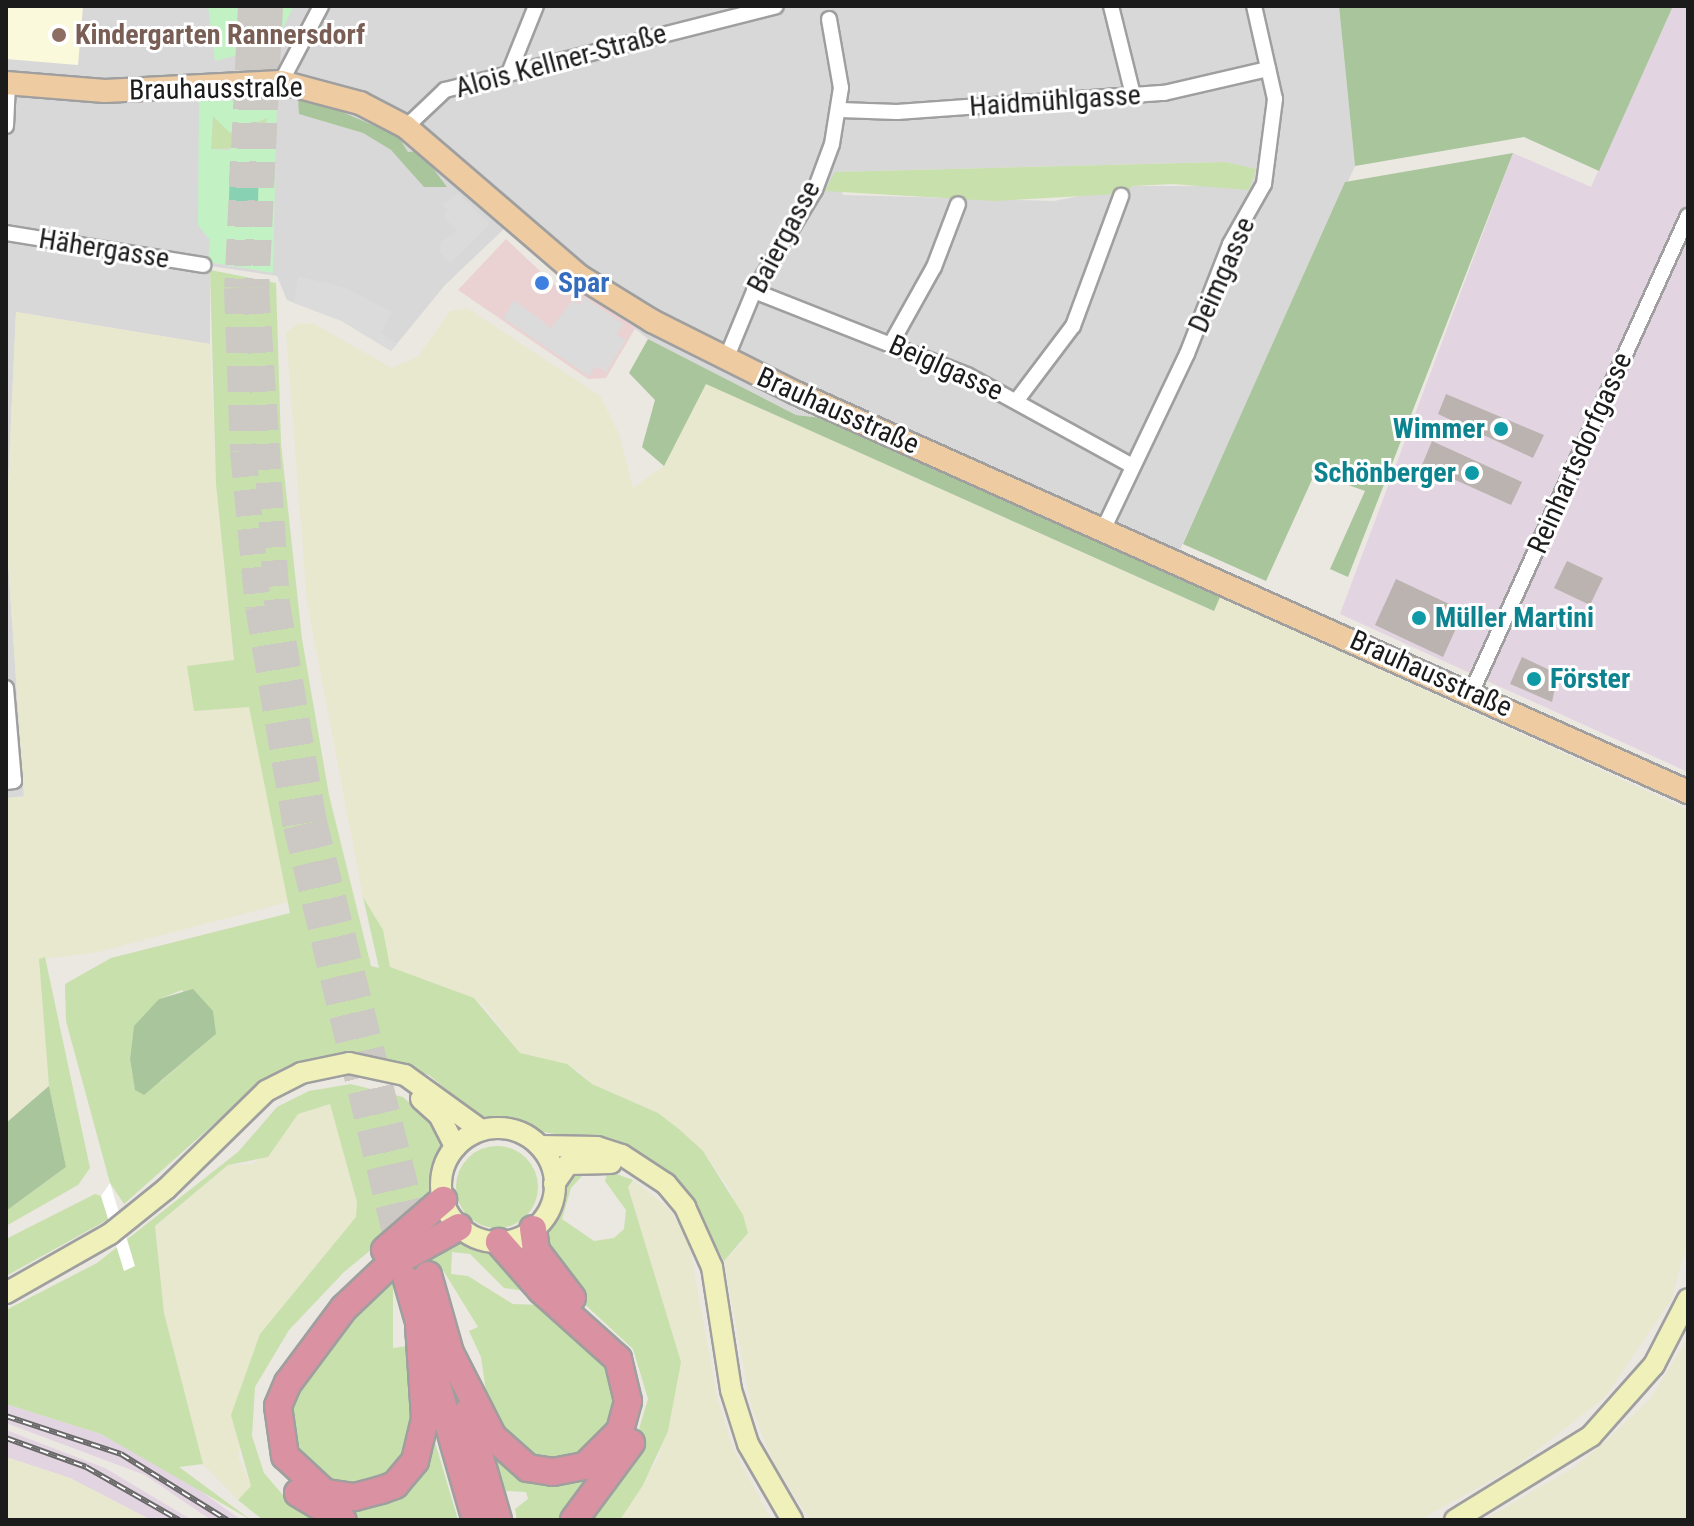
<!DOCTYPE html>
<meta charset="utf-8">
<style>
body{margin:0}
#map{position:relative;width:1694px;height:1526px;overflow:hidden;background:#ebe7e1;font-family:"Roboto Condensed",sans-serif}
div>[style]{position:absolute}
.residential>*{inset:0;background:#d9d8d8}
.commercial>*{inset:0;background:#ead2d2}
.industrial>*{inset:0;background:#e3d4e1}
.education>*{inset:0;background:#faf9db}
.farmland>*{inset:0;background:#e7e8ce}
.grass>*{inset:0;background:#c8e0ac}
.round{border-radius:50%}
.forest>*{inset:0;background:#a9c59b}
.park>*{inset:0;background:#c2f1c4}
.pitch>*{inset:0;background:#88d1b2}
.parking>*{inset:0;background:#dbdbdb}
.pier>*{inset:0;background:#fff}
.building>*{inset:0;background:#bbb3af}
.highway-tunnel>*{height:26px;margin-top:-13px;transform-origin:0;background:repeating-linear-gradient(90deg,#ccc8c3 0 26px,transparent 0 39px)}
.roads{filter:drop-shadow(2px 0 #9f9f9f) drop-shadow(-2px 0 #9f9f9f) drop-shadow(0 2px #9f9f9f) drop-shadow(0 -2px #9f9f9f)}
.street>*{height:14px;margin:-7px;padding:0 7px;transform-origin:7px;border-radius:7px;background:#fff}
.secondary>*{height:20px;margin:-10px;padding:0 10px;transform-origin:10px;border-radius:10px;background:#eff0ba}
.secondary>.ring{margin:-10px;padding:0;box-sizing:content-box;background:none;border:20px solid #eff0ba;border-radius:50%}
.primary>*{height:22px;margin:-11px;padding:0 11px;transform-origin:11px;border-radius:11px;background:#efcba2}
.highway>*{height:26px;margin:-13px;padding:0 13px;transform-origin:13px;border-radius:13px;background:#da91a1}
.rail>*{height:6px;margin-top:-3px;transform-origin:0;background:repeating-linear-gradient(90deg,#fff 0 9px,#696969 0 18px);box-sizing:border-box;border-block:2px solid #696969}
.dots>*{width:22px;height:22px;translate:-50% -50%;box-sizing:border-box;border:4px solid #fff;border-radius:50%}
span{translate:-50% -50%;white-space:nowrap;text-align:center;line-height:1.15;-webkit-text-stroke:6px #fff;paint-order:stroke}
.education-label{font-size:28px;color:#785e54;font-weight:700}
.left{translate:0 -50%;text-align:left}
.street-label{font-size:28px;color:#1b1b1b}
.shop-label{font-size:28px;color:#366cbe;font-weight:700}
.culture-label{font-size:28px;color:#0d838f;font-weight:700}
.right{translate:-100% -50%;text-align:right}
.frame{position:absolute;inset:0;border:8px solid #1b1b1b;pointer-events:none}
</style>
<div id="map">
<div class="residential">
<div style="clip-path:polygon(evenodd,6px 6px,1339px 6px,1355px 166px,1169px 574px,822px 418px,796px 415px,648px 339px,506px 227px,445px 285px,391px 351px,342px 321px,287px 300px,277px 276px,210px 266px,210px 344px,16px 312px,6px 532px,24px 797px,6px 798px,6px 6px,298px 100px,326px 105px,408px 152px,421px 152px,446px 187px,424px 186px,391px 150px,363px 133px,300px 114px,298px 100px,6px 6px,1225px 162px,1256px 170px,1241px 186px,1131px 186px,1054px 201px,843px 195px,835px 172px,1225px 162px)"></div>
</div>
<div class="commercial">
<div style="clip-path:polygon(506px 239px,557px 287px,565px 278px,636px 327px,606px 378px,588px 379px,458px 290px)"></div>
</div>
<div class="industrial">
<div style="clip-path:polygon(1673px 6px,1688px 6px,1688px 772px,1340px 614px,1513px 153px,1591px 187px)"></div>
<div style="clip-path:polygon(6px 1404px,101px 1434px,177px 1474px,241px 1520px,211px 1520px,145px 1475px,6px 1423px)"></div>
<div style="clip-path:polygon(6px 1430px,105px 1468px,192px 1520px,151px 1520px,70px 1478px,6px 1457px)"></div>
</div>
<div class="education">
<div style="clip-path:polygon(6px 6px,83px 6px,78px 65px,6px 59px)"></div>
</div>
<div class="farmland">
<div style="clip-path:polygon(467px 308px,600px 396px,619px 434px,633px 488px,664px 466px,706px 384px,1213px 611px,1220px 597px,1688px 810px,1688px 1240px,1671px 1300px,1605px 1397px,1515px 1467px,1419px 1520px,810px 1520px,773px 1462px,751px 1405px,724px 1261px,742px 1243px,731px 1191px,703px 1151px,658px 1113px,592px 1084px,578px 1070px,520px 1053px,483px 1004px,390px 968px,376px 917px,363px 897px,307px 601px,286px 333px,299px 323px,314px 324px,392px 368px,418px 357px,450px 311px)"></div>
<div style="clip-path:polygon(16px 312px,210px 344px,216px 484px,234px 661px,187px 667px,249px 707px,288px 902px,94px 953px,39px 959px,49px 1086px,6px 1123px,6px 798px,24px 796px,6px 532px)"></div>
<div style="clip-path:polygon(330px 1104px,357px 1202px,356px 1217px,260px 1334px,238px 1456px,251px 1486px,238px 1500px,203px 1464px,164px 1313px,155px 1226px,228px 1165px,254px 1164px,298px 1114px)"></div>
<div style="clip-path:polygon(633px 1180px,668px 1208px,688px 1238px,717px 1398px,732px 1446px,771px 1520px,620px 1520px,658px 1459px,681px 1362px,628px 1186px)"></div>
<div style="clip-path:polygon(1688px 1337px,1688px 1520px,1484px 1520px,1575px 1467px,1608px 1439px,1652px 1397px)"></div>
<div style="clip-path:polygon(6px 1457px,70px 1478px,151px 1520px,6px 1520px)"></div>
</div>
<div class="grass">
<div style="clip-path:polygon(213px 116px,236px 133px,267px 118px,263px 147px,211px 149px)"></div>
<div style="clip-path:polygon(1225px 162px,1256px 169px,1249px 190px,1173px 184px,1131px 186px,1128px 198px,1117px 194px,995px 201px,825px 191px,835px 172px)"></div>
<div style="clip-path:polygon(evenodd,210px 270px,276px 283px,281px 444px,302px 639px,329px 795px,371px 966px,379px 968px,363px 897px,383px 930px,390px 967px,474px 998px,520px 1053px,567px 1064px,592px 1084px,658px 1113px,680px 1130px,703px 1151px,743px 1215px,748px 1233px,724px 1261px,687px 1192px,625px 1145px,486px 1123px,429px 1075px,366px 1053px,313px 1058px,260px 1083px,124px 1204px,110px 1183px,66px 1021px,65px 984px,111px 958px,290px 913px,249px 707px,194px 711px,187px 666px,234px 660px,216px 484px,210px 270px,182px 990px,216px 1034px,160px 1082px,135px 1089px,130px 1059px,134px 1027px,159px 999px,182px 990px)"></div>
<div style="clip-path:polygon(45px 957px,90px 1168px,78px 1185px,6px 1226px,6px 1211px,66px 1167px,49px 1086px,39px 959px)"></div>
<div style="clip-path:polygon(351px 1084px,403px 1097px,432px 1124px,442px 1145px,433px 1199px,344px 1272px,289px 1330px,255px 1387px,252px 1436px,264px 1473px,282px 1494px,321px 1520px,263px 1520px,238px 1500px,251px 1486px,231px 1415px,260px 1334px,356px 1217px,357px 1202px,330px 1104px,298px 1114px,268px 1157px,228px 1165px,155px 1226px,164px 1313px,203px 1464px,179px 1467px,251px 1520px,101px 1434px,6px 1404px,6px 1310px,97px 1263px,238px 1152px,277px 1107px,309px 1091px)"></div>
<div class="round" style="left:456px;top:1146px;width:82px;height:82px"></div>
<div style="clip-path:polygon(608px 1171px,633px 1180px,628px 1187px,681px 1362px,668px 1431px,643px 1485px,620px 1520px,580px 1520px,633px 1449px,648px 1399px,633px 1349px,565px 1286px,543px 1233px,574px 1173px,585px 1173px,571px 1188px,562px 1219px,594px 1241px,614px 1238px,624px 1229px,626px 1210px,605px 1181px)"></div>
<div style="clip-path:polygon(95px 1194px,101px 1196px,109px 1219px,6px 1276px,6px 1239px)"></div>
<div style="clip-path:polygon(454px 1239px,493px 1252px,525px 1291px,504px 1288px,470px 1254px,452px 1252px,451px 1274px,468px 1276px,513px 1304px,540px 1305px,600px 1353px,620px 1390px,606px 1440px,562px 1464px,529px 1456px,511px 1443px,489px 1412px,481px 1357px,469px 1331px,478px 1327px,443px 1270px,393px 1283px,393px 1348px,408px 1346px,417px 1394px,404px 1467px,358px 1492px,299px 1471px,287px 1399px,298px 1378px,388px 1276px)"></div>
<div style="clip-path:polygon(432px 1432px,458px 1520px,356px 1520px,344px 1513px,340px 1508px,383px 1503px,408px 1484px)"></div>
<div style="clip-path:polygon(491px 1448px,506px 1465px,601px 1467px,563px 1520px,517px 1520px,515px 1509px,528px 1499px,526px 1492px,506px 1491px)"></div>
</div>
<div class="forest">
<div style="clip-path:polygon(1339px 6px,1673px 6px,1599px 171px,1524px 137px,1355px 166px)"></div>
<div style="clip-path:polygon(298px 99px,326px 105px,398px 136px,408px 152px,420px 151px,447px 187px,424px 187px,391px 150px,363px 133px,299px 114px)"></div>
<div style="clip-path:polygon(1513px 153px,1348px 577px,1330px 569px,1365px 491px,1315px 473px,1266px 581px,1183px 544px,1345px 182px)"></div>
<div style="clip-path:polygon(648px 339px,796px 415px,822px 418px,1220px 597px,1214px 611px,706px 384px,664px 466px,642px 447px,655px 400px,629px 373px)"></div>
<div style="clip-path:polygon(193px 989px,213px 1011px,216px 1034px,144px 1095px,135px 1090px,130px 1059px,134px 1026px,159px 999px)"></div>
<div style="clip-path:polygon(49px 1086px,66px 1167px,6px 1211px,6px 1123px)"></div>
</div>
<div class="park">
<div style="clip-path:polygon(208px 6px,294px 6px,267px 60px,260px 61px,238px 55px,215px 61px)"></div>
<div style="clip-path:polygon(evenodd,277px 99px,273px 273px,208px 262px,210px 240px,198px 225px,199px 101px,277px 99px,213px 116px,230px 133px,267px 118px,263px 147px,234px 143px,230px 150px,211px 149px,213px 116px)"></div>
</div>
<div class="pitch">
<div style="clip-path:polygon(230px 162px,259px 162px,258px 202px,229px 201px)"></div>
</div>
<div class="parking">
<div style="clip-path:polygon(458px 194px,490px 224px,451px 263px,440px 253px,441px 242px,457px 231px,443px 216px,448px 210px,442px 205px)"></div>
<div style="clip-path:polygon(298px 276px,346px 288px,392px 312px,381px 333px,397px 344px,391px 351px,342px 321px,294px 303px)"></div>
<div style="clip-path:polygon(584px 297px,623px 324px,617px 335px,626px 340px,606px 372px,596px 366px,589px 376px,503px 318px,514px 300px,551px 328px,573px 300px,580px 305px)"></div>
</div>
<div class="pier">
<div style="clip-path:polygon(110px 1183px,135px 1266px,124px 1271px,101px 1196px)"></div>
</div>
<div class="building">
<div style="clip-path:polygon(1446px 394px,1544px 435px,1533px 458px,1438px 414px)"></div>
<div style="clip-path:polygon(1432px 441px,1522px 482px,1511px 505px,1422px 465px)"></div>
<div style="clip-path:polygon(1567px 561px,1603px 578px,1590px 605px,1554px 588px)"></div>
<div style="clip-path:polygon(1396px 579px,1464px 611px,1443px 657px,1375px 625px)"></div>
<div style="clip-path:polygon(1522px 657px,1558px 674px,1552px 702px,1510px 684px)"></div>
</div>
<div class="highway-tunnel">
<div style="left:251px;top:6px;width:282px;rotate:92.8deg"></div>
<div style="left:237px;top:288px;width:163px;rotate:87.9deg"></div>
<div style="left:243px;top:451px;width:157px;rotate:84.5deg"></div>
<div style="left:258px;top:607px;width:222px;rotate:80.2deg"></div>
<div style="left:296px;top:826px;width:448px;rotate:76.3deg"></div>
<div style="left:270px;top:6px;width:282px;rotate:92.8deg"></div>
<div style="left:256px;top:288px;width:317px;rotate:86.2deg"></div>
<div style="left:277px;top:604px;width:221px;rotate:80.4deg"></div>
<div style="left:314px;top:822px;width:435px;rotate:75.9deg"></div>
</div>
<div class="roads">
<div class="street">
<div style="left:1111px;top:6px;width:92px;rotate:76.1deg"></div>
<div style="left:509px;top:73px;width:72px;rotate:-68.1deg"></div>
<div style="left:281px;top:82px;width:86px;rotate:-62.2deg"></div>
<div style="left:840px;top:110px;width:57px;rotate:2deg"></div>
<div style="left:897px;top:112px;width:268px;rotate:-4.1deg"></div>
<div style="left:1164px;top:93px;width:107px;rotate:-13deg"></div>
<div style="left:6px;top:126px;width:42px;rotate:-87.3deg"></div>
<div style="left:406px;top:127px;width:54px;rotate:-43.5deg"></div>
<div style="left:445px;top:90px;width:341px;rotate:-14.2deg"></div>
<div style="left:6px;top:233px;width:200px;rotate:9.2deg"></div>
<div style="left:754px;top:291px;width:229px;rotate:21.5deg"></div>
<div style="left:967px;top:375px;width:185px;rotate:28.8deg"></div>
<div style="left:892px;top:342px;width:86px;rotate:-60.8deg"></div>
<div style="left:934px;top:267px;width:67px;rotate:-69.1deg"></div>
<div style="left:726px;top:359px;width:74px;rotate:-67.6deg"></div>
<div style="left:754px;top:291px;width:118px;rotate:-58.9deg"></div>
<div style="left:815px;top:190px;width:49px;rotate:-69.7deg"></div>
<div style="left:832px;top:144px;width:57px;rotate:-80.9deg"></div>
<div style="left:841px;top:88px;width:70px;rotate:-99.9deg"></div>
<div style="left:1017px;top:400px;width:93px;rotate:-52.9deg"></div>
<div style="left:1073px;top:326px;width:139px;rotate:-69.7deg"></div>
<div style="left:1103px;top:530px;width:195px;rotate:-64.5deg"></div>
<div style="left:1187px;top:354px;width:118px;rotate:-68.6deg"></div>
<div style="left:1230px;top:244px;width:69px;rotate:-60.5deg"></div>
<div style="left:1264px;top:184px;width:86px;rotate:-82.6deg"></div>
<div style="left:1275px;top:99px;width:95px;rotate:-102.7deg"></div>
<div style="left:6px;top:688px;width:93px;rotate:85.1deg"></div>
<div style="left:14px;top:781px;width:8px;rotate:173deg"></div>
<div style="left:1472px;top:691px;width:522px;rotate:-65.55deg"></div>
</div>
<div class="secondary">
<div style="left:421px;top:1099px;width:24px;rotate:42deg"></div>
<div style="left:439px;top:1115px;width:36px;rotate:63deg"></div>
<div class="ring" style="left:441px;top:1128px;width:94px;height:94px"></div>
<div style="left:540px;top:1146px;width:57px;rotate:1deg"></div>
<div style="left:597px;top:1147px;width:26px;rotate:18deg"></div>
<div style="left:622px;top:1155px;width:53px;rotate:33.4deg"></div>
<div style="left:666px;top:1184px;width:30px;rotate:50deg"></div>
<div style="left:685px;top:1207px;width:66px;rotate:65.8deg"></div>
<div style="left:712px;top:1267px;width:124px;rotate:81.2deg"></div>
<div style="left:731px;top:1390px;width:57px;rotate:72.5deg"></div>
<div style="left:748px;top:1444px;width:88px;rotate:59.9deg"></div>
<div style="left:554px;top:1184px;width:24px;rotate:-55deg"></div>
<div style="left:568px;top:1164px;width:43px;rotate:-1.3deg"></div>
<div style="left:6px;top:1293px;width:120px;rotate:-29.6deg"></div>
<div style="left:110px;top:1234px;width:72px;rotate:-38.8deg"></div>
<div style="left:166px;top:1189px;width:140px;rotate:-44.4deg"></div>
<div style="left:266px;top:1091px;width:39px;rotate:-27deg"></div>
<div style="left:301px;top:1073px;width:49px;rotate:-11.8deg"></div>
<div style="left:349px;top:1063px;width:57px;rotate:12.1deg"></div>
<div style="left:405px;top:1075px;width:94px;rotate:35.9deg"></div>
<div style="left:1455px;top:1520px;width:160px;rotate:-31.7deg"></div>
<div style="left:1591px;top:1436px;width:95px;rotate:-48.4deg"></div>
<div style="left:1654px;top:1365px;width:74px;rotate:-62.7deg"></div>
</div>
<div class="primary">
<div style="left:6px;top:83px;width:99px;rotate:4.6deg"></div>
<div style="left:105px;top:91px;width:176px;rotate:-2.9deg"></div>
<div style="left:281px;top:82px;width:82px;rotate:14.9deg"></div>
<div style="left:360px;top:103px;width:52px;rotate:27.6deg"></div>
<div style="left:406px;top:127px;width:228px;rotate:40.7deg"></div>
<div style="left:579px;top:276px;width:86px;rotate:31.7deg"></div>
<div style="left:652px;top:321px;width:161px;rotate:26.6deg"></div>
<div style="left:796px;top:393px;width:977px;rotate:24.1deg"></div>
</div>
<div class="highway">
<div style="left:533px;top:1229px;width:22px;rotate:82deg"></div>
<div style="left:536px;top:1251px;width:59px;rotate:52.5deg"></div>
<div style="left:385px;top:1250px;width:77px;rotate:-40.8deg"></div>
<div style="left:428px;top:1275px;width:96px;rotate:74.2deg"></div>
<div style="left:407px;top:1280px;width:250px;rotate:74deg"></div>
<div style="left:419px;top:1325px;width:94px;rotate:86.3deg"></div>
<div style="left:425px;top:1419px;width:43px;rotate:103.4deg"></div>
<div style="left:415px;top:1461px;width:31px;rotate:130deg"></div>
<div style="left:395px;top:1485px;width:15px;rotate:160deg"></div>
<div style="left:381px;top:1490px;width:28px;rotate:165deg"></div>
<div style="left:354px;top:1497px;width:29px;rotate:-172deg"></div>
<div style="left:325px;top:1493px;width:54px;rotate:-137.2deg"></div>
<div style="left:285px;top:1456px;width:50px;rotate:-98deg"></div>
<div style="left:278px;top:1406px;width:25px;rotate:-67deg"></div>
<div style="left:288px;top:1383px;width:94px;rotate:-53.3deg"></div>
<div style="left:344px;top:1308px;width:59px;rotate:-43.6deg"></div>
<div style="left:387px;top:1267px;width:82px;rotate:-29.1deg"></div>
<div style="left:449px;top:1351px;width:97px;rotate:62.9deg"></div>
<div style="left:493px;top:1437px;width:47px;rotate:41.5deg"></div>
<div style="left:528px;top:1468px;width:25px;rotate:9deg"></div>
<div style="left:553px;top:1472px;width:33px;rotate:-11deg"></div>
<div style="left:585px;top:1466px;width:49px;rotate:-45deg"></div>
<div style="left:620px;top:1431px;width:31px;rotate:-75deg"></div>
<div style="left:628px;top:1401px;width:43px;rotate:-103.4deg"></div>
<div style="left:618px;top:1359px;width:103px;rotate:-138.1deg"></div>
<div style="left:541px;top:1290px;width:64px;rotate:-131.2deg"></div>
<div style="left:467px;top:1413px;width:111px;rotate:73.8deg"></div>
<div style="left:298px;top:1493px;width:52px;rotate:31deg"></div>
<div style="left:574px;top:1520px;width:96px;rotate:-53.5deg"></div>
</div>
</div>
<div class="rail">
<div style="left:6px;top:1416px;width:121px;rotate:18.3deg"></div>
<div style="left:121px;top:1454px;width:125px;rotate:31.9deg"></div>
<div style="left:6px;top:1438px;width:85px;rotate:19.9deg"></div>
<div style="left:86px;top:1467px;width:107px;rotate:29.7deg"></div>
</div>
<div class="dots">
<div style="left:59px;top:35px;background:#8d6e63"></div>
<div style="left:542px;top:283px;background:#3f7fe0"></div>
<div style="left:1501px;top:429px;background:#0f9aa8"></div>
<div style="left:1472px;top:473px;background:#0f9aa8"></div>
<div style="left:1419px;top:618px;background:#0f9aa8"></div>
<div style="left:1534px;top:679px;background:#0f9aa8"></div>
</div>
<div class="education-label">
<span class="left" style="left:75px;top:35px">Kindergarten Rannersdorf</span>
</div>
<div class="street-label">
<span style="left:561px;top:61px;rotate:-15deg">Alois Kellner-Straße</span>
<span style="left:216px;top:89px;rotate:-1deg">Brauhausstraße</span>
<span style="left:1055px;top:101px;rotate:-4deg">Haidmühlgasse</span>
<span style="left:784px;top:237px;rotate:-62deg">Baiergasse</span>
<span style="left:104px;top:249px;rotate:9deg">Hähergasse</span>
<span style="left:1222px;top:275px;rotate:-66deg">Deimgasse</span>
<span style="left:946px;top:368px;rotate:24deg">Beiglgasse</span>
<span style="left:838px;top:411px;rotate:24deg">Brauhausstraße</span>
<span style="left:1580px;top:453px;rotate:-66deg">Reinhartsdorfgasse</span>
<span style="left:1431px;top:674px;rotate:24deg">Brauhausstraße</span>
</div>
<div class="shop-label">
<span class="left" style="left:558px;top:283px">Spar</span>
</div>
<div class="culture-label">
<span class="right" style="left:1485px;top:429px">Wimmer</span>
<span class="right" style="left:1456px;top:473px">Schönberger</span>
<span class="left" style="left:1435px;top:618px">Müller Martini</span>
<span class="left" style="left:1550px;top:679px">Förster</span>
</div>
<div class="frame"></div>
</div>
